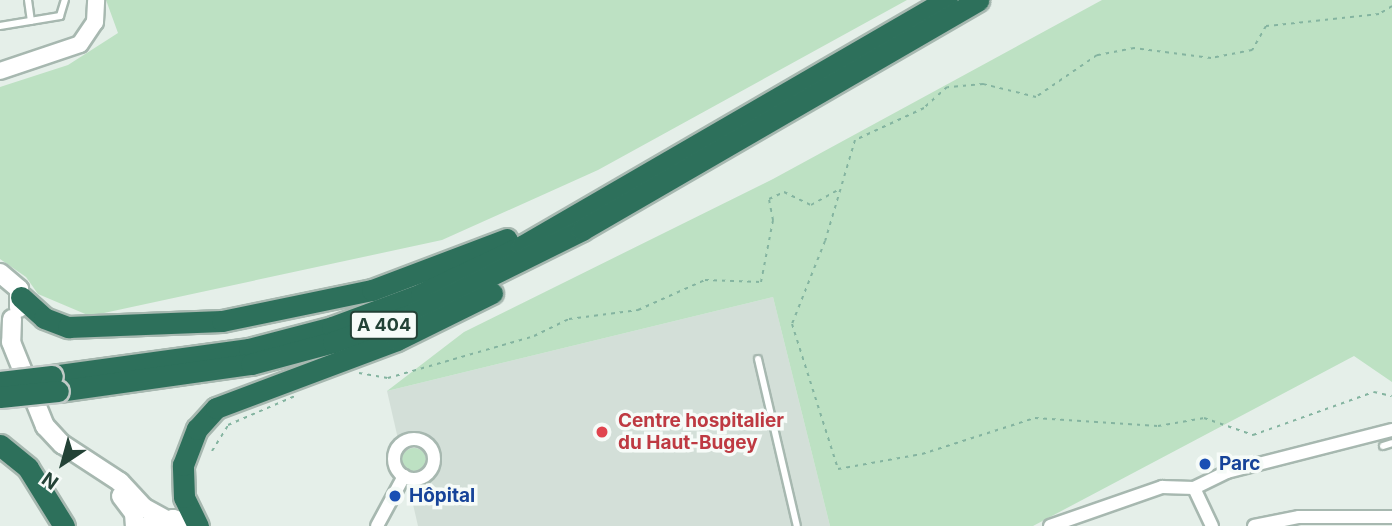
<!DOCTYPE html>
<meta charset="utf-8">
<style>
body{margin:0}
#map{position:relative;width:1392px;height:526px;overflow:hidden;background:#e5efe9;font-family:Inter,sans-serif}
div>[style]{position:absolute}
.built>*{inset:0;background:#d3dfd8}
.green>*{inset:0;background:#bde1c3}
.round{border-radius:50%}
.path>*{height:2px;margin-top:-1px;transform-origin:0;background:repeating-linear-gradient(90deg,#84b4a0 0 3.5px,transparent 0 8.5px)}
.roads{filter:drop-shadow(2px 0 #a7b8b0) drop-shadow(-2px 0 #a7b8b0) drop-shadow(0 2px #a7b8b0) drop-shadow(0 -2px #a7b8b0)}
.service>*{height:6px;margin:-3px;padding:0 3px;transform-origin:3px;border-radius:3px;background:#fff}
.minor>*{height:12px;margin:-6px;padding:0 6px;transform-origin:6px;border-radius:6px;background:#fff}
.minor>.ring{margin:-6px;padding:0;box-sizing:content-box;background:none;border:12px solid #fff;border-radius:50%}
.tertiary>*{height:16px;margin:-8px;padding:0 8px;transform-origin:8px;border-radius:8px;background:#fff}
.secondary>*{height:18px;margin:-9px;padding:0 9px;transform-origin:9px;border-radius:9px;background:#fff}
.motorway>*{height:21px;margin:-10.5px;padding:0 10.5px;transform-origin:10.5px;border-radius:10.5px;background:#2d705b}
.bridges{filter:drop-shadow(2px 0 #c1cac7) drop-shadow(-2px 0 #c1cac7) drop-shadow(0 2px #c1cac7) drop-shadow(0 -2px #c1cac7)}
.motorway-bridge>*{height:21px;margin:-10.5px;padding:0 10.5px;transform-origin:10.5px;border-radius:10.5px;background:#2d705b}
.dots>*{width:19px;height:19px;translate:-50% -50%;box-sizing:border-box;border:4px solid #f6fbf8;border-radius:50%}
span{translate:-50% -50%;white-space:nowrap;text-align:center;line-height:1.15;-webkit-text-stroke:7px #f6fbf8;paint-order:stroke}
.shield-label span{padding:2px 5px;background:#f6fbf8;border:2px solid;border-radius:5px;-webkit-text-stroke-width:0}
.shield-label{font-size:18px;color:#234236;font-weight:700}
.health-label{font-size:19px;color:#be3a42;font-weight:700}
.left{translate:0 -50%;text-align:left}
.transit-label{font-size:19px;color:#164399;font-weight:700}
.north{position:absolute;left:28px;top:428px;width:70px;height:70px;-webkit-text-stroke:5px #f6fbf8;paint-order:stroke;rotate:216deg;font-size:19px;font-weight:700;line-height:28px;text-align:center;color:#234236}
.north::after{content:'';display:block;margin:auto;width:24px;height:32px;background:#234236;clip-path:polygon(50% 0,100% 100%,50% 72%,0 100%)}
</style>
<div id="map">
<div class="built">
<div style="clip-path:polygon(773px 297px,830px 526px,418px 526px,387px 391px)"></div>
</div>
<div class="green">
<div style="clip-path:polygon(106px 0,907px 0,598px 170px,442px 240px,90px 316px,38px 294px,26px 277px,0 259px,0 87px,68px 65px,118px 33px)"></div>
<div style="clip-path:polygon(1102px 0,1392px 0,1392px 382px,1354px 356px,1033px 526px,830px 526px,773px 297px,387px 391px,464px 332px,773px 179px)"></div>
<div class="round" style="left:402px;top:448px;width:24px;height:24px"></div>
</div>
<div class="path">
<div style="left:1392px;top:6px;width:15px;rotate:148deg"></div>
<div style="left:1379px;top:14px;width:114px;rotate:173.9deg"></div>
<div style="left:1266px;top:26px;width:28px;rotate:120deg"></div>
<div style="left:1252px;top:50px;width:42px;rotate:169deg"></div>
<div style="left:1211px;top:58px;width:78px;rotate:-172.6deg"></div>
<div style="left:1134px;top:48px;width:38px;rotate:169deg"></div>
<div style="left:1097px;top:55px;width:74px;rotate:145.5deg"></div>
<div style="left:1036px;top:97px;width:55px;rotate:-166.2deg"></div>
<div style="left:983px;top:84px;width:36px;rotate:175deg"></div>
<div style="left:947px;top:87px;width:31px;rotate:138deg"></div>
<div style="left:924px;top:108px;width:76px;rotate:155.1deg"></div>
<div style="left:855px;top:140px;width:105px;rotate:106.5deg"></div>
<div style="left:825px;top:241px;width:89px;rotate:111.7deg"></div>
<div style="left:792px;top:324px;width:152px;rotate:72.4deg"></div>
<div style="left:838px;top:469px;width:85px;rotate:-10.1deg"></div>
<div style="left:922px;top:454px;width:119px;rotate:-17.7deg"></div>
<div style="left:1035px;top:418px;width:123px;rotate:3.7deg"></div>
<div style="left:1158px;top:426px;width:47px;rotate:-9.9deg"></div>
<div style="left:1204px;top:418px;width:52px;rotate:19.1deg"></div>
<div style="left:1253px;top:435px;width:128px;rotate:-19.6deg"></div>
<div style="left:1374px;top:392px;width:18px;rotate:13deg"></div>
<div style="left:359px;top:373px;width:29px;rotate:10deg"></div>
<div style="left:388px;top:378px;width:152px;rotate:-16deg"></div>
<div style="left:534px;top:336px;width:39px;rotate:-26deg"></div>
<div style="left:569px;top:319px;width:70px;rotate:-7.4deg"></div>
<div style="left:638px;top:310px;width:73px;rotate:-24.1deg"></div>
<div style="left:705px;top:280px;width:56px;rotate:2deg"></div>
<div style="left:761px;top:282px;width:63px;rotate:-79deg"></div>
<div style="left:773px;top:220px;width:21px;rotate:-101deg"></div>
<div style="left:769px;top:199px;width:17px;rotate:-25deg"></div>
<div style="left:784px;top:192px;width:30px;rotate:26deg"></div>
<div style="left:811px;top:205px;width:31px;rotate:-29deg"></div>
<div style="left:212px;top:451px;width:31px;rotate:-58deg"></div>
<div style="left:228px;top:425px;width:73px;rotate:-23.4deg"></div>
</div>
<div class="roads">
<div class="service">
<div style="left:28px;top:0;width:21px;rotate:82deg"></div>
<div style="left:0;top:26px;width:61px;rotate:-9.5deg"></div>
<div style="left:60px;top:16px;width:17px;rotate:-73deg"></div>
<div style="left:758px;top:359px;width:171px;rotate:76.9deg"></div>
<div style="left:1383px;top:446px;width:9px;rotate:-18deg"></div>
</div>
<div class="minor">
<div class="ring" style="left:394px;top:439px;width:28px;height:28px"></div>
<div style="left:1194px;top:488px;width:42px;rotate:64.7deg"></div>
<div style="left:377px;top:526px;width:57px;rotate:-61.6deg"></div>
<div style="left:1050px;top:526px;width:119px;rotate:-19.2deg"></div>
<div style="left:1162px;top:487px;width:32px;rotate:2deg"></div>
<div style="left:1194px;top:488px;width:37px;rotate:-26deg"></div>
<div style="left:1227px;top:472px;width:170px;rotate:-14.3deg"></div>
<div style="left:1254px;top:526px;width:46px;rotate:-11.3deg"></div>
<div style="left:1299px;top:517px;width:93px"></div>
</div>
<div class="tertiary">
<div style="left:0;top:71px;width:84px;rotate:-18.6deg"></div>
<div style="left:80px;top:44px;width:27px;rotate:-56deg"></div>
<div style="left:95px;top:22px;width:22px;rotate:-87deg"></div>
</div>
<div class="secondary">
<div style="left:0;top:273px;width:25px;rotate:40deg"></div>
<div style="left:19px;top:289px;width:19px;rotate:90deg"></div>
<div style="left:12px;top:319px;width:23px;rotate:92deg"></div>
<div style="left:11px;top:342px;width:91px;rotate:68deg"></div>
<div style="left:45px;top:426px;width:25px;rotate:47deg"></div>
<div style="left:62px;top:444px;width:69px;rotate:33.2deg"></div>
<div style="left:120px;top:482px;width:34px;rotate:47deg"></div>
<div style="left:143px;top:507px;width:25px;rotate:29deg"></div>
<div style="left:121px;top:496px;width:21px;rotate:53deg"></div>
<div style="left:134px;top:513px;width:13px;rotate:86deg"></div>
<div style="left:147px;top:526px;width:27px;rotate:-15deg"></div>
<div style="left:173px;top:519px;width:26px;rotate:16deg"></div>
</div>
<div class="motorway">
<div style="left:21px;top:297px;width:31px;rotate:42deg"></div>
<div style="left:44px;top:318px;width:26px;rotate:21deg"></div>
<div style="left:68px;top:327px;width:154px;rotate:-2.2deg"></div>
<div style="left:222px;top:321px;width:153px;rotate:-11.7deg"></div>
<div style="left:372px;top:290px;width:144px;rotate:-20.7deg"></div>
<div style="left:52px;top:376px;width:199px;rotate:-7.8deg"></div>
<div style="left:249px;top:349px;width:86px;rotate:-14.8deg"></div>
<div style="left:332px;top:327px;width:95px;rotate:-20.3deg"></div>
<div style="left:421px;top:294px;width:112px;rotate:-25.4deg"></div>
<div style="left:522px;top:246px;width:491px;rotate:-30.1deg"></div>
<div style="left:58px;top:391px;width:195px;rotate:-8deg"></div>
<div style="left:251px;top:364px;width:85px;rotate:-15deg"></div>
<div style="left:333px;top:342px;width:85px;rotate:-19.3deg"></div>
<div style="left:413px;top:314px;width:189px;rotate:-26.4deg"></div>
<div style="left:582px;top:230px;width:458px;rotate:-30.1deg"></div>
<div style="left:0;top:445px;width:36px;rotate:39deg"></div>
<div style="left:28px;top:468px;width:68px;rotate:58.2deg"></div>
<div style="left:198px;top:526px;width:32px;rotate:-116deg"></div>
<div style="left:184px;top:497px;width:32px;rotate:-92deg"></div>
<div style="left:183px;top:465px;width:39px;rotate:-69deg"></div>
<div style="left:197px;top:429px;width:28px;rotate:-48deg"></div>
<div style="left:216px;top:408px;width:193px;rotate:-20.6deg"></div>
<div style="left:397px;top:340px;width:106px;rotate:-26.3deg"></div>
</div>
</div>
<div class="bridges">
<div class="motorway-bridge">
<div style="left:0;top:382px;width:52px;rotate:-6.6deg"></div>
<div style="left:0;top:397px;width:58px;rotate:-5.9deg"></div>
</div>
</div>
<div class="dots">
<div style="left:602px;top:432px;background:#e0444e"></div>
<div style="left:1205px;top:464px;background:#1a4fb4"></div>
<div style="left:395px;top:496px;background:#1a4fb4"></div>
</div>
<div class="shield-label">
<span style="left:384px;top:325px">A 404</span>
</div>
<div class="health-label">
<span class="left" style="left:618px;top:432px">Centre hospitalier<br>du Haut-Bugey</span>
</div>
<div class="transit-label">
<span class="left" style="left:1219px;top:464px">Parc</span>
<span class="left" style="left:409px;top:496px">Hôpital</span>
</div>
<div class="north">N</div>
</div>
